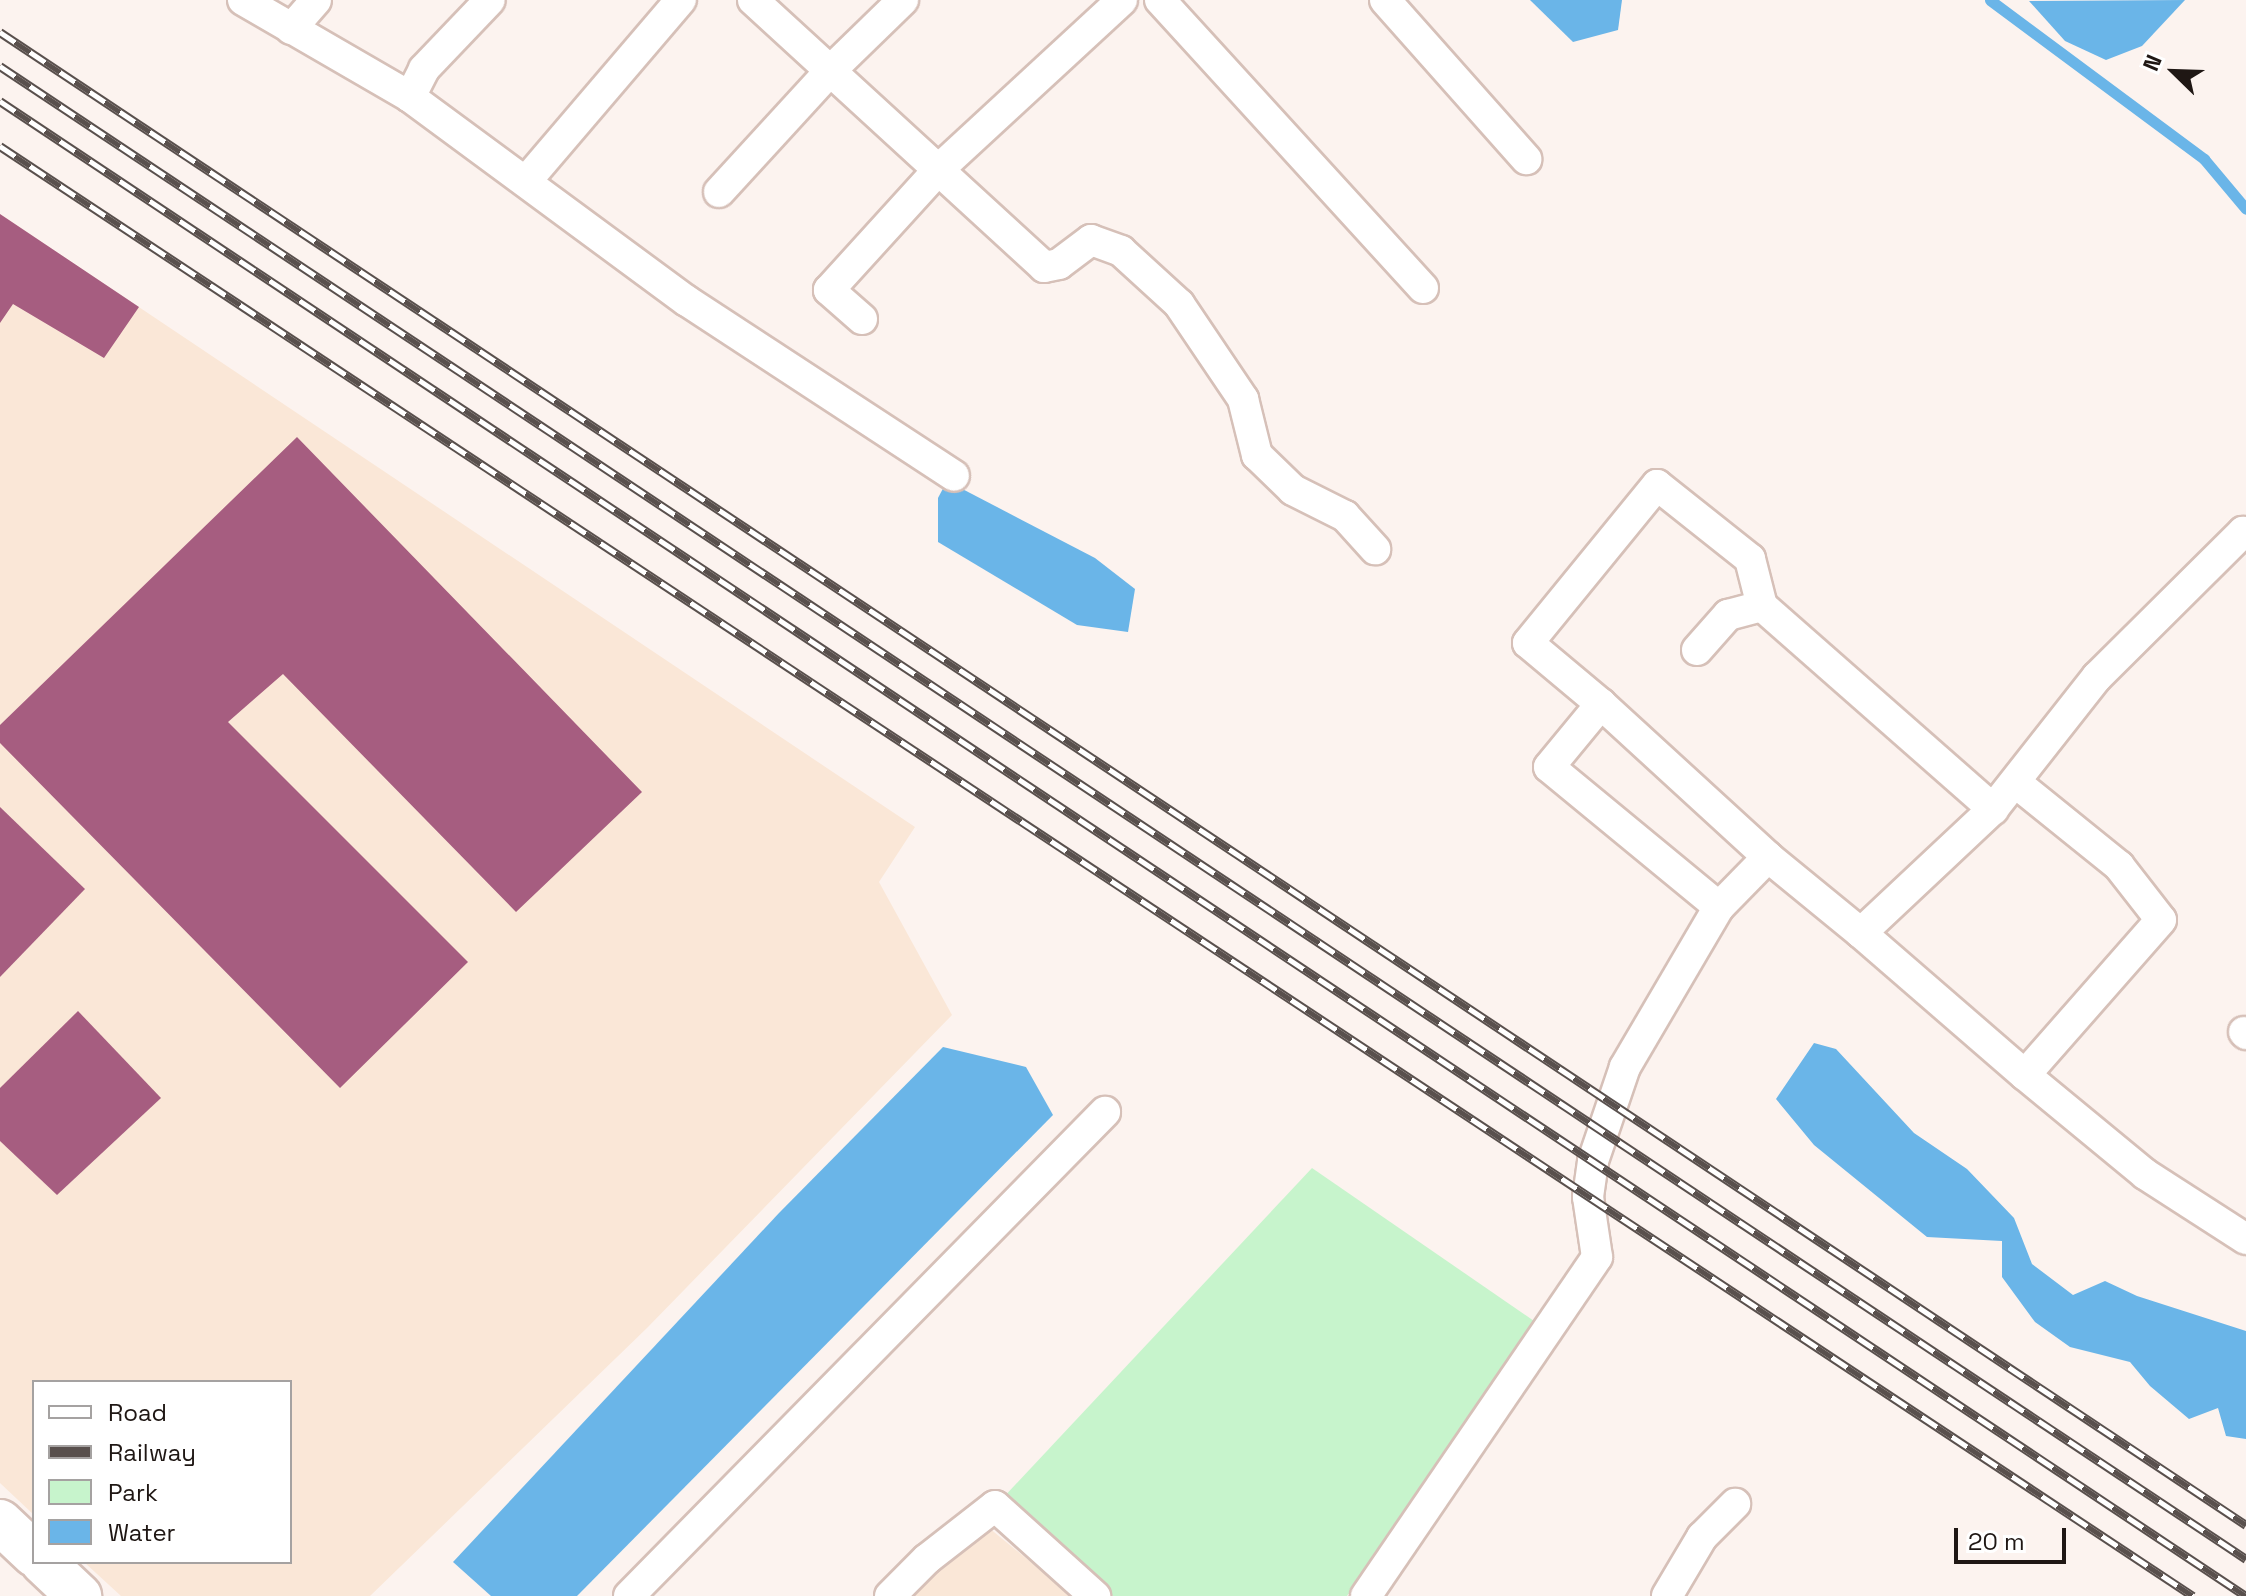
<!DOCTYPE html>
<style>
body{margin:0}
#map{position:relative;width:2246px;height:1596px;overflow:hidden;background:#fcf3ef;font-family:"Space Grotesk",sans-serif}
div>[style]{position:absolute}
.industrial>*{inset:0;background:#fae7d7}
.green>*{inset:0;background:#c7f4cc}
.water>*{inset:0;background:#6ab5e8}
.stream>*{height:11px;margin:-5.5px;padding:0 5.5px;transform-origin:5.5px;border-radius:5.5px;background:#6ab5e8}
.building>*{inset:0;background:#a65d80}
.roads{filter:drop-shadow(2px 0 #d6c0b8) drop-shadow(-2px 0 #d6c0b8) drop-shadow(0 2px #d6c0b8) drop-shadow(0 -2px #d6c0b8)}
.minor>*{height:30px;margin:-15px;padding:0 15px;transform-origin:15px;border-radius:15px;background:#fff}
.primary>*{height:44px;margin:-22px;padding:0 22px;transform-origin:22px;border-radius:22px;background:#fff}
.rail>*{height:9px;margin-top:-4.5px;transform-origin:0;background:repeating-linear-gradient(90deg,#fff 0 18px,#59504d 0 36px);box-sizing:border-box;border-block:2px solid #59504d}
span{translate:-50% -50%;white-space:nowrap;text-align:center;line-height:1.15;-webkit-text-stroke:8px #fff;paint-order:stroke}
.legend{position:absolute;left:32px;top:1380px;width:260px;height:184px;box-sizing:border-box;background:#fff;border:2px solid #a5a2a1;margin:0;padding:10px 14px;list-style:none;font-size:24px;color:#1f1714}
.legend li{display:flex;align-items:center;gap:16px;height:40px}
.legend b{width:40px;border:2px solid #a5a2a1}
.north{position:absolute;left:2134px;top:32px;width:80px;height:80px;-webkit-text-stroke:6px #fff;paint-order:stroke;rotate:293deg;font-size:22px;font-weight:700;line-height:32px;text-align:center;color:#1f1714}
.north::after{content:'';display:block;margin:auto;width:28px;height:36px;background:#1f1714;clip-path:polygon(50% 0,100% 100%,50% 72%,0 100%)}
.scale{position:absolute;left:1954px;top:1528px;width:112px;height:36px;box-sizing:border-box;border:4px solid #1f1714;border-top:0;padding-left:10px;font-size:24px;line-height:28px;white-space:nowrap;color:#1f1714;-webkit-text-stroke:6px #fff;paint-order:stroke}
</style>
<div id="map">
<div class="industrial">
<div style="clip-path:polygon(0 214px,915px 827px,879px 882px,952px 1015px,647px 1328px,370px 1596px,121px 1596px,84px 1562px,290px 1562px,290px 1382px,34px 1382px,34px 1515px,0 1483px)"></div>
<div style="clip-path:polygon(983px 1523px,1072px 1596px,904px 1596px)"></div>
</div>
<div class="green">
<div style="clip-path:polygon(1312px 1168px,1534px 1321px,1347px 1596px,1113px 1596px,1001px 1500px)"></div>
</div>
<div class="water">
<div style="clip-path:polygon(1530px 0,1622px 0,1618px 30px,1573px 42px)"></div>
<div style="clip-path:polygon(2185px 0,2142px 46px,2106px 60px,2065px 41px,2029px 1px)"></div>
<div style="clip-path:polygon(947px 481px,1095px 558px,1135px 589px,1128px 632px,1077px 625px,938px 542px,938px 498px)"></div>
<div style="clip-path:polygon(1814px 1043px,1836px 1049px,1914px 1133px,1967px 1169px,2014px 1218px,2032px 1264px,2073px 1295px,2105px 1281px,2137px 1296px,2246px 1331px,2246px 1439px,2226px 1436px,2218px 1408px,2189px 1419px,2150px 1386px,2130px 1362px,2070px 1347px,2035px 1322px,2002px 1277px,2002px 1241px,1927px 1237px,1814px 1145px,1776px 1099px)"></div>
<div style="clip-path:polygon(943px 1047px,1026px 1067px,1053px 1115px,577px 1596px,491px 1596px,453px 1562px,779px 1213px)"></div>
</div>
<div class="stream">
<div style="left:1990px;top:0;width:267px;rotate:36.6deg"></div>
<div style="left:2204px;top:159px;width:65px;rotate:50deg"></div>
</div>
<div class="building">
<div style="clip-path:polygon(0 214px,139px 307px,104px 358px,13px 304px,0 323px)"></div>
<div style="clip-path:polygon(297px 437px,642px 792px,516px 912px,283px 674px,228px 722px,468px 962px,340px 1088px,0 743px,0 725px)"></div>
<div style="clip-path:polygon(0 807px,85px 889px,0 977px)"></div>
<div style="clip-path:polygon(78px 1011px,161px 1098px,57px 1195px,0 1141px,0 1088px)"></div>
</div>
<div class="roads">
<div class="minor">
<div style="left:243px;top:0;width:193px;rotate:30.1deg"></div>
<div style="left:410px;top:97px;width:344px;rotate:36.4deg"></div>
<div style="left:687px;top:301px;width:319px;rotate:33.2deg"></div>
<div style="left:753px;top:0;width:395px;rotate:42.5deg"></div>
<div style="left:1044px;top:267px;width:15px;rotate:-11deg"></div>
<div style="left:1059px;top:264px;width:40px;rotate:-37deg"></div>
<div style="left:1091px;top:240px;width:32px;rotate:20deg"></div>
<div style="left:1121px;top:251px;width:79px;rotate:42.4deg"></div>
<div style="left:1179px;top:304px;width:115px;rotate:56deg"></div>
<div style="left:1243px;top:399px;width:58px;rotate:76deg"></div>
<div style="left:1257px;top:455px;width:50px;rotate:44.2deg"></div>
<div style="left:1293px;top:490px;width:58px;rotate:26.6deg"></div>
<div style="left:1345px;top:516px;width:45px;rotate:47.7deg"></div>
<div style="left:1160px;top:0;width:390px;rotate:47.6deg"></div>
<div style="left:1385px;top:0;width:213px;rotate:48.4deg"></div>
<div style="left:291px;top:29px;width:38px;rotate:-49deg"></div>
<div style="left:410px;top:97px;width:31px;rotate:-63deg"></div>
<div style="left:424px;top:69px;width:95px;rotate:-46.3deg"></div>
<div style="left:527px;top:180px;width:237px;rotate:-49.5deg"></div>
<div style="left:719px;top:192px;width:164px;rotate:-47.5deg"></div>
<div style="left:830px;top:71px;width:102px;rotate:-44.2deg"></div>
<div style="left:862px;top:319px;width:44px;rotate:-138.7deg"></div>
<div style="left:829px;top:290px;width:164px;rotate:-47.7deg"></div>
<div style="left:939px;top:169px;width:249px;rotate:-42.7deg"></div>
<div style="left:1697px;top:650px;width:47px;rotate:-48.5deg"></div>
<div style="left:1728px;top:615px;width:35px;rotate:-15deg"></div>
<div style="left:1601px;top:704px;width:226px;rotate:42.5deg"></div>
<div style="left:1768px;top:857px;width:120px;rotate:39.3deg"></div>
<div style="left:1861px;top:933px;width:181px;rotate:-43.2deg"></div>
<div style="left:1993px;top:809px;width:168px;rotate:-51.8deg"></div>
<div style="left:2097px;top:677px;width:206px;rotate:-44.8deg"></div>
<div style="left:2243px;top:532px;width:4px;rotate:45deg"></div>
<div style="left:2015px;top:782px;width:134px;rotate:38.9deg"></div>
<div style="left:2119px;top:866px;width:68px;rotate:52.1deg"></div>
<div style="left:2161px;top:920px;width:206px;rotate:131.3deg"></div>
<div style="left:2025px;top:1075px;width:156px;rotate:39.5deg"></div>
<div style="left:2145px;top:1174px;width:120px;rotate:32.8deg"></div>
<div style="left:1719px;top:907px;width:220px;rotate:-140.5deg"></div>
<div style="left:1549px;top:767px;width:82px;rotate:-50.5deg"></div>
<div style="left:1601px;top:704px;width:95px;rotate:-140.1deg"></div>
<div style="left:1528px;top:643px;width:204px;rotate:-50.8deg"></div>
<div style="left:1657px;top:485px;width:119px;rotate:38.5deg"></div>
<div style="left:1750px;top:559px;width:49px;rotate:75.7deg"></div>
<div style="left:1762px;top:606px;width:308px;rotate:41.3deg"></div>
<div style="left:1861px;top:933px;width:217px;rotate:40.9deg"></div>
<div style="left:2244px;top:1032px;width:3px;rotate:45deg"></div>
<div style="left:629px;top:1596px;width:679px;rotate:-45.48deg"></div>
<div style="left:890px;top:1596px;width:52px;rotate:-45deg"></div>
<div style="left:927px;top:1559px;width:86px;rotate:-37.9deg"></div>
<div style="left:995px;top:1506px;width:135px;rotate:42deg"></div>
<div style="left:1366px;top:1596px;width:410px;rotate:-55.7deg"></div>
<div style="left:1597px;top:1257px;width:61px;rotate:-98.5deg"></div>
<div style="left:1588px;top:1197px;width:36px;rotate:-82deg"></div>
<div style="left:1593px;top:1161px;width:99px;rotate:-71.2deg"></div>
<div style="left:1625px;top:1067px;width:186px;rotate:-59.6deg"></div>
<div style="left:1719px;top:907px;width:70px;rotate:-45.6deg"></div>
<div style="left:1667px;top:1596px;width:69px;rotate:-59.3deg"></div>
<div style="left:1702px;top:1537px;width:47px;rotate:-45deg"></div>
</div>
<div class="primary">
<div style="left:0;top:1522px;width:47px;rotate:43.3deg"></div>
<div style="left:43px;top:1562px;width:50px;rotate:43.4deg"></div>
</div>
</div>
<div class="rail">
<div style="left:0;top:32px;width:2697px;rotate:33.61deg"></div>
<div style="left:0;top:66px;width:2697px;rotate:33.61deg"></div>
<div style="left:0;top:101px;width:2698px;rotate:33.65deg"></div>
<div style="left:0;top:146px;width:2629px;rotate:33.47deg"></div>
</div>
<ul class="legend">
<li><b style="height:10px;background:#fff"></b>Road</li>
<li><b style="height:10px;background:#59504d"></b>Railway</li>
<li><b style="height:22px;background:#c7f4cc"></b>Park</li>
<li><b style="height:22px;background:#6ab5e8"></b>Water</li>
</ul>
<div class="north">N</div>
<div class="scale">20 m</div>
</div>
